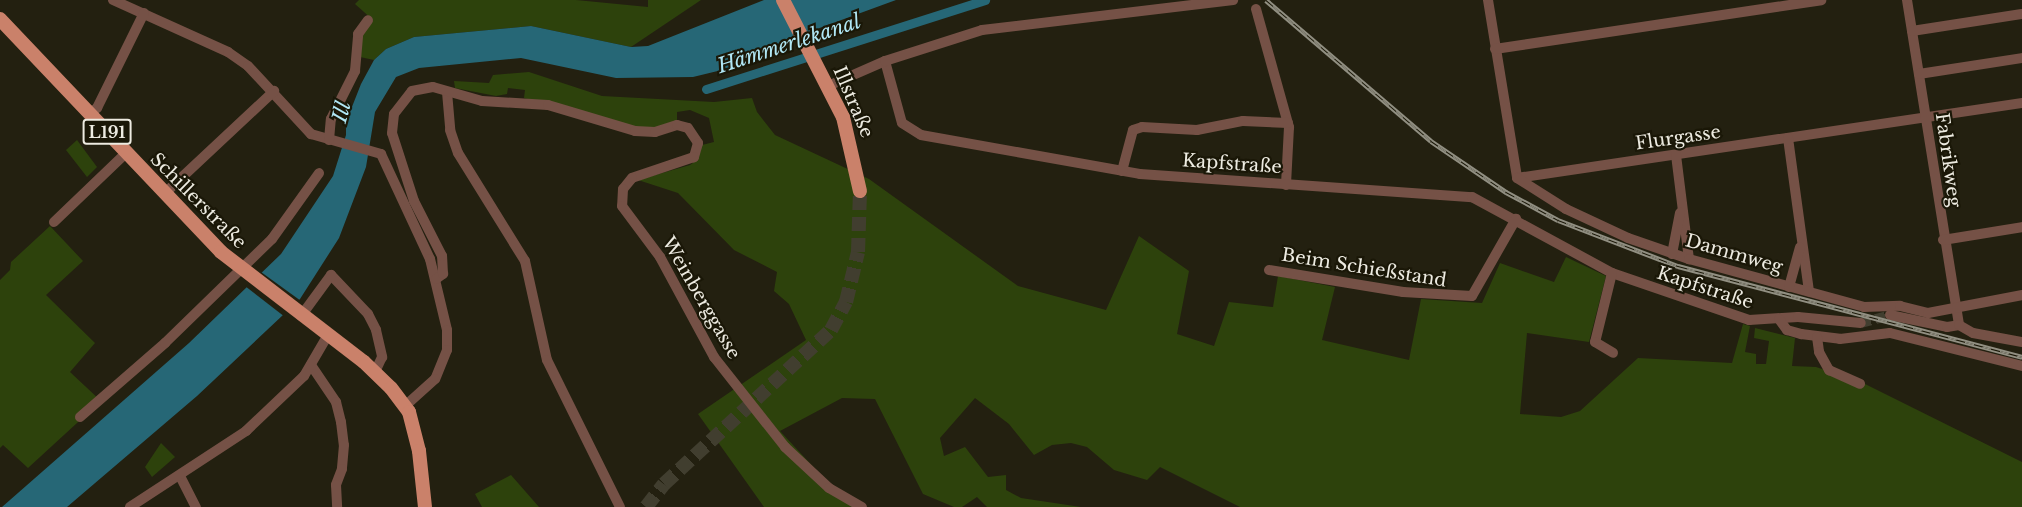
<!DOCTYPE html>
<meta charset="utf-8">
<style>
body{margin:0}
#map{position:relative;width:2022px;height:507px;overflow:hidden;background:#232010;font-family:"Libre Baskerville",serif}
div>[style]{position:absolute}
.green>*{inset:0;background:#2d420c}
.water>*{inset:0;background:#266776}
.pier>*{inset:0;background:#232010}
.canal>*{height:9px;margin:-4.5px;padding:0 4.5px;transform-origin:4.5px;border-radius:4.5px;background:#266776}
.minor-tunnel>*{height:10px;margin-top:-5px;transform-origin:0;background:repeating-linear-gradient(90deg,#413e2f 0 10px,transparent 0 15px)}
.major-tunnel>*{height:14px;margin-top:-7px;transform-origin:0;background:repeating-linear-gradient(90deg,#413e2f 0 14px,transparent 0 21px)}
.minor>*{height:10px;margin:-5px;padding:0 5px;transform-origin:5px;border-radius:5px;background:#755146}
.major>*{height:14px;margin:-7px;padding:0 7px;transform-origin:7px;border-radius:7px;background:#ca816a}
.rail>*{height:5px;margin-top:-2.5px;transform-origin:0;background:repeating-linear-gradient(90deg,#1a1707 0 9px,#918f82 0 18px);box-sizing:border-box;border-block:2px solid #918f82}
span{translate:-50% -50%;white-space:nowrap;text-align:center;line-height:1.15;-webkit-text-stroke:4.5px #1a1707;paint-order:stroke}
.shield-label span{padding:2px 4px;background:#1a1707;border:2px solid;border-radius:4px;-webkit-text-stroke-width:0}
.shield-label{font-size:16px;color:#edebe1;font-weight:700}
.street-label{font-size:18px;color:#edebe1}
.water-label{font-size:20px;color:#b1e7f5;font-style:italic}
</style>
<div id="map">
<div class="green">
<div style="clip-path:polygon(359px 0,576px 0,648px 7px,648px 0,701px 0,631px 47px,531px 26px,414px 37px,386px 49px,374px 60px,360px 57px,361px 37px,373px 20px,355px 4px)"></div>
<div style="clip-path:polygon(529px 72px,602px 96px,714px 102px,752px 98px,757px 112px,775px 135px,869px 179px,1018px 286px,1106px 310px,1139px 236px,1189px 271px,1177px 334px,1214px 346px,1229px 302px,1273px 307px,1278px 276px,1335px 287px,1322px 340px,1409px 360px,1421px 299px,1482px 303px,1500px 263px,1554px 282px,1566px 257px,1606px 276px,1589px 342px,1527px 333px,1520px 414px,1561px 417px,1580px 411px,1638px 358px,1732px 363px,1743px 324px,1750px 326px,1745px 352px,1756px 354px,1756px 364px,1766px 364px,1769px 341px,1754px 338px,1755px 328px,1795px 338px,1792px 366px,1816px 367px,1859px 381px,2022px 462px,2022px 507px,1240px 507px,1160px 467px,1147px 480px,1114px 470px,1087px 447px,1071px 443px,1052px 445px,1034px 455px,1009px 424px,975px 398px,940px 438px,944px 456px,965px 447px,988px 477px,1006px 475px,1006px 490px,1021px 498px,1081px 507px,987px 507px,977px 497px,962px 507px,954px 507px,923px 494px,875px 399px,842px 398px,780px 431px,831px 486px,865px 507px,764px 507px,698px 414px,806px 340px,789px 304px,774px 291px,777px 272px,734px 250px,678px 193px,638px 180px,690px 165px,698px 159px,702px 145px,714px 142px,709px 118px,690px 110px,677px 112px,677px 121px,654px 128px,635px 127px,524px 98px,525px 90px,508px 88px,507px 94px,496px 96px,455px 88px,454px 81px,489px 83px,493px 75px)"></div>
<div style="clip-path:polygon(77px 140px,97px 167px,87px 177px,66px 150px)"></div>
<div style="clip-path:polygon(50px 226px,83px 261px,46px 295px,95px 343px,70px 372px,101px 401px,28px 468px,3px 445px,0 448px,0 280px,10px 270px,11px 262px)"></div>
<div style="clip-path:polygon(161px 443px,175px 457px,152px 477px,145px 467px)"></div>
<div style="clip-path:polygon(511px 475px,539px 507px,482px 507px,475px 494px)"></div>
</div>
<div class="water">
<div style="clip-path:polygon(764px 0,896px 0,784px 41px,730px 68px,693px 77px,616px 78px,521px 58px,419px 68px,396px 77px,375px 112px,366px 167px,339px 238px,300px 299px,197px 396px,67px 507px,2px 507px,189px 343px,281px 254px,333px 176px,346px 135px,346px 122px,361px 84px,374px 60px,386px 49px,414px 37px,531px 26px,631px 47px,648px 46px)"></div>
</div>
<div class="pier">
<div style="clip-path:polygon(261px 272px,301px 301px,285px 317px,245px 286px)"></div>
</div>
<div class="canal">
<div style="left:706px;top:89px;width:293px;rotate:-17.7deg"></div>
</div>
<div class="minor-tunnel">
<div style="left:1861px;top:323px;width:30px;rotate:-15deg"></div>
</div>
<div class="major-tunnel">
<div style="left:646px;top:507px;width:29px;rotate:-52deg"></div>
<div style="left:664px;top:484px;width:227px;rotate:-42.7deg"></div>
<div style="left:831px;top:330px;width:32px;rotate:-62deg"></div>
<div style="left:846px;top:302px;width:51px;rotate:-76.5deg"></div>
<div style="left:858px;top:252px;width:61px;rotate:-88.1deg"></div>
</div>
<div class="minor">
<div style="left:113px;top:0;width:126px;rotate:24.3deg"></div>
<div style="left:228px;top:52px;width:24px;rotate:35deg"></div>
<div style="left:248px;top:66px;width:93px;rotate:47.2deg"></div>
<div style="left:311px;top:134px;width:73px;rotate:15.9deg"></div>
<div style="left:381px;top:154px;width:116px;rotate:65deg"></div>
<div style="left:430px;top:259px;width:73px;rotate:76.5deg"></div>
<div style="left:447px;top:330px;width:20px;rotate:90deg"></div>
<div style="left:447px;top:350px;width:31px;rotate:112deg"></div>
<div style="left:435px;top:379px;width:40px;rotate:138deg"></div>
<div style="left:1488px;top:0;width:180px;rotate:80.7deg"></div>
<div style="left:1517px;top:178px;width:511px;rotate:-8.45deg"></div>
<div style="left:1907px;top:0;width:329px;rotate:80.9deg"></div>
<div style="left:1256px;top:9px;width:123px;rotate:74.4deg"></div>
<div style="left:1289px;top:127px;width:58px;rotate:93deg"></div>
<div style="left:1912px;top:31px;width:111px;rotate:-8.8deg"></div>
<div style="left:1495px;top:49px;width:330px;rotate:-8.5deg"></div>
<div style="left:885px;top:61px;width:64px;rotate:74.7deg"></div>
<div style="left:902px;top:123px;width:22px;rotate:32deg"></div>
<div style="left:921px;top:135px;width:222px;rotate:10.1deg"></div>
<div style="left:1140px;top:174px;width:333px;rotate:4deg"></div>
<div style="left:1472px;top:197px;width:159px;rotate:28.5deg"></div>
<div style="left:1612px;top:273px;width:145px;rotate:18.9deg"></div>
<div style="left:1749px;top:320px;width:49px;rotate:-3.5deg"></div>
<div style="left:1798px;top:317px;width:63px;rotate:5.4deg"></div>
<div style="left:1919px;top:74px;width:104px;rotate:-8.8deg"></div>
<div style="left:828px;top:86px;width:62px;rotate:-23.7deg"></div>
<div style="left:885px;top:61px;width:102px;rotate:-17.7deg"></div>
<div style="left:982px;top:30px;width:253px;rotate:-6.8deg"></div>
<div style="left:447px;top:92px;width:38px;rotate:85deg"></div>
<div style="left:450px;top:130px;width:24px;rotate:71deg"></div>
<div style="left:458px;top:153px;width:127px;rotate:58.2deg"></div>
<div style="left:525px;top:261px;width:101px;rotate:77.5deg"></div>
<div style="left:547px;top:360px;width:164px;rotate:63.6deg"></div>
<div style="left:90px;top:113px;width:9px;rotate:-36deg"></div>
<div style="left:97px;top:108px;width:106px;rotate:-63.7deg"></div>
<div style="left:1788px;top:138px;width:155px;rotate:82.2deg"></div>
<div style="left:329px;top:140px;width:21px;rotate:-85deg"></div>
<div style="left:331px;top:119px;width:54px;rotate:-63.4deg"></div>
<div style="left:355px;top:71px;width:37px;rotate:-85deg"></div>
<div style="left:358px;top:34px;width:17px;rotate:-54deg"></div>
<div style="left:1676px;top:155px;width:105px;rotate:82.9deg"></div>
<div style="left:1122px;top:171px;width:42px;rotate:-75deg"></div>
<div style="left:1133px;top:130px;width:9px;rotate:-18deg"></div>
<div style="left:1142px;top:127px;width:55px;rotate:3.1deg"></div>
<div style="left:1197px;top:130px;width:47px;rotate:-11.1deg"></div>
<div style="left:1243px;top:121px;width:45px;rotate:2.5deg"></div>
<div style="left:1517px;top:178px;width:58px;rotate:32.3deg"></div>
<div style="left:1566px;top:209px;width:68px;rotate:25.1deg"></div>
<div style="left:1628px;top:238px;width:65px;rotate:19deg"></div>
<div style="left:1689px;top:259px;width:181px;rotate:15.3deg"></div>
<div style="left:1864px;top:307px;width:36px;rotate:-2deg"></div>
<div style="left:1900px;top:306px;width:29px;rotate:14deg"></div>
<div style="left:1928px;top:313px;width:96px;rotate:-10.8deg"></div>
<div style="left:164px;top:194px;width:151px;rotate:-43.1deg"></div>
<div style="left:54px;top:222px;width:100px;rotate:-43.8deg"></div>
<div style="left:1943px;top:240px;width:80px;rotate:-9.3deg"></div>
<div style="left:1672px;top:254px;width:42px;rotate:-79deg"></div>
<div style="left:1269px;top:270px;width:136px;rotate:9.3deg"></div>
<div style="left:1403px;top:292px;width:69px;rotate:3.3deg"></div>
<div style="left:1472px;top:296px;width:89px;rotate:-60.3deg"></div>
<div style="left:1612px;top:273px;width:71px;rotate:103.8deg"></div>
<div style="left:1595px;top:342px;width:21px;rotate:31deg"></div>
<div style="left:436px;top:279px;width:9px;rotate:-36deg"></div>
<div style="left:443px;top:274px;width:18px;rotate:-93deg"></div>
<div style="left:442px;top:256px;width:62px;rotate:-117deg"></div>
<div style="left:414px;top:201px;width:71px;rotate:-107.9deg"></div>
<div style="left:392px;top:133px;width:19px;rotate:-84deg"></div>
<div style="left:394px;top:114px;width:29px;rotate:-52deg"></div>
<div style="left:412px;top:91px;width:21px;rotate:-11deg"></div>
<div style="left:433px;top:87px;width:51px;rotate:15.9deg"></div>
<div style="left:482px;top:101px;width:66px;rotate:3.5deg"></div>
<div style="left:548px;top:105px;width:91px;rotate:16.6deg"></div>
<div style="left:635px;top:131px;width:20px;rotate:3deg"></div>
<div style="left:655px;top:132px;width:23px;rotate:-18deg"></div>
<div style="left:677px;top:125px;width:11px;rotate:15deg"></div>
<div style="left:688px;top:128px;width:18px;rotate:56deg"></div>
<div style="left:698px;top:143px;width:15px;rotate:106deg"></div>
<div style="left:694px;top:157px;width:65px;rotate:161.3deg"></div>
<div style="left:632px;top:178px;width:14px;rotate:129deg"></div>
<div style="left:623px;top:189px;width:17px;rotate:93deg"></div>
<div style="left:622px;top:206px;width:64px;rotate:53.3deg"></div>
<div style="left:660px;top:257px;width:114px;rotate:61.6deg"></div>
<div style="left:714px;top:357px;width:115px;rotate:51.7deg"></div>
<div style="left:785px;top:447px;width:60px;rotate:43deg"></div>
<div style="left:829px;top:488px;width:38px;rotate:30deg"></div>
<div style="left:1789px;top:287px;width:41px;rotate:-74.6deg"></div>
<div style="left:1890px;top:315px;width:58px;rotate:11.9deg"></div>
<div style="left:1947px;top:327px;width:12px;rotate:-9deg"></div>
<div style="left:301px;top:316px;width:51px;rotate:-53.8deg"></div>
<div style="left:331px;top:275px;width:54px;rotate:46.5deg"></div>
<div style="left:368px;top:314px;width:18px;rotate:63deg"></div>
<div style="left:376px;top:330px;width:28px;rotate:77deg"></div>
<div style="left:382px;top:357px;width:17px;rotate:115deg"></div>
<div style="left:1779px;top:319px;width:14px;rotate:54deg"></div>
<div style="left:1787px;top:330px;width:15px;rotate:16deg"></div>
<div style="left:1801px;top:334px;width:39px;rotate:7deg"></div>
<div style="left:1840px;top:339px;width:50px;rotate:-6.8deg"></div>
<div style="left:1890px;top:333px;width:136px;rotate:14deg"></div>
<div style="left:1959px;top:325px;width:16px;rotate:30deg"></div>
<div style="left:1973px;top:333px;width:50px;rotate:10.4deg"></div>
<div style="left:1817px;top:337px;width:15px;rotate:82deg"></div>
<div style="left:1819px;top:352px;width:21px;rotate:61deg"></div>
<div style="left:1829px;top:370px;width:34px;rotate:24deg"></div>
<div style="left:311px;top:365px;width:45px;rotate:56deg"></div>
<div style="left:336px;top:402px;width:21px;rotate:76deg"></div>
<div style="left:341px;top:422px;width:23px;rotate:83deg"></div>
<div style="left:344px;top:445px;width:24px;rotate:95deg"></div>
<div style="left:342px;top:469px;width:17px;rotate:111deg"></div>
<div style="left:336px;top:485px;width:22px;rotate:87deg"></div>
<div style="left:80px;top:417px;width:113px;rotate:-41deg"></div>
<div style="left:165px;top:343px;width:149px;rotate:-44.2deg"></div>
<div style="left:272px;top:239px;width:81px;rotate:-54.5deg"></div>
<div style="left:180px;top:476px;width:35px;rotate:63deg"></div>
<div style="left:130px;top:507px;width:139px;rotate:-33.2deg"></div>
<div style="left:246px;top:431px;width:80px;rotate:-43.5deg"></div>
<div style="left:304px;top:376px;width:48px;rotate:-59.7deg"></div>
</div>
<div class="major">
<div style="left:783px;top:0;width:131px;rotate:62.9deg"></div>
<div style="left:843px;top:117px;width:76px;rotate:77.1deg"></div>
<div style="left:0;top:19px;width:321px;rotate:46.5deg"></div>
<div style="left:221px;top:252px;width:180px;rotate:37.6deg"></div>
<div style="left:364px;top:362px;width:37px;rotate:44deg"></div>
<div style="left:391px;top:388px;width:30px;rotate:53deg"></div>
<div style="left:409px;top:412px;width:40px;rotate:75.6deg"></div>
<div style="left:419px;top:451px;width:56px;rotate:83.9deg"></div>
</div>
<div class="rail">
<div style="left:1266px;top:0;width:217px;rotate:40.5deg"></div>
<div style="left:1431px;top:141px;width:91px;rotate:34.2deg"></div>
<div style="left:1506px;top:192px;width:59px;rotate:28.3deg"></div>
<div style="left:1558px;top:220px;width:129px;rotate:21deg"></div>
<div style="left:1678px;top:266px;width:356px;rotate:14.8deg"></div>
</div>
<div class="shield-label">
<span style="left:107px;top:132px">L191</span>
</div>
<div class="street-label">
<span style="left:853px;top:102px;rotate:67deg">Illstraße</span>
<span style="left:1678px;top:138px;rotate:-8deg">Flurgasse</span>
<span style="left:1948px;top:160px;rotate:82deg">Fabrikweg</span>
<span style="left:1232px;top:164px;rotate:4deg">Kapfstraße</span>
<span style="left:198px;top:201px;rotate:45deg">Schillerstraße</span>
<span style="left:1734px;top:254px;rotate:16deg">Dammweg</span>
<span style="left:1364px;top:268px;rotate:9deg">Beim Schießstand</span>
<span style="left:1705px;top:288px;rotate:18deg">Kapfstraße</span>
<span style="left:701px;top:298px;rotate:60deg">Weinberggasse</span>
</div>
<div class="water-label">
<span style="left:789px;top:44px;rotate:-18deg">Hämmerlekanal</span>
<span style="left:342px;top:112px;rotate:-75deg">Ill</span>
</div>
</div>
